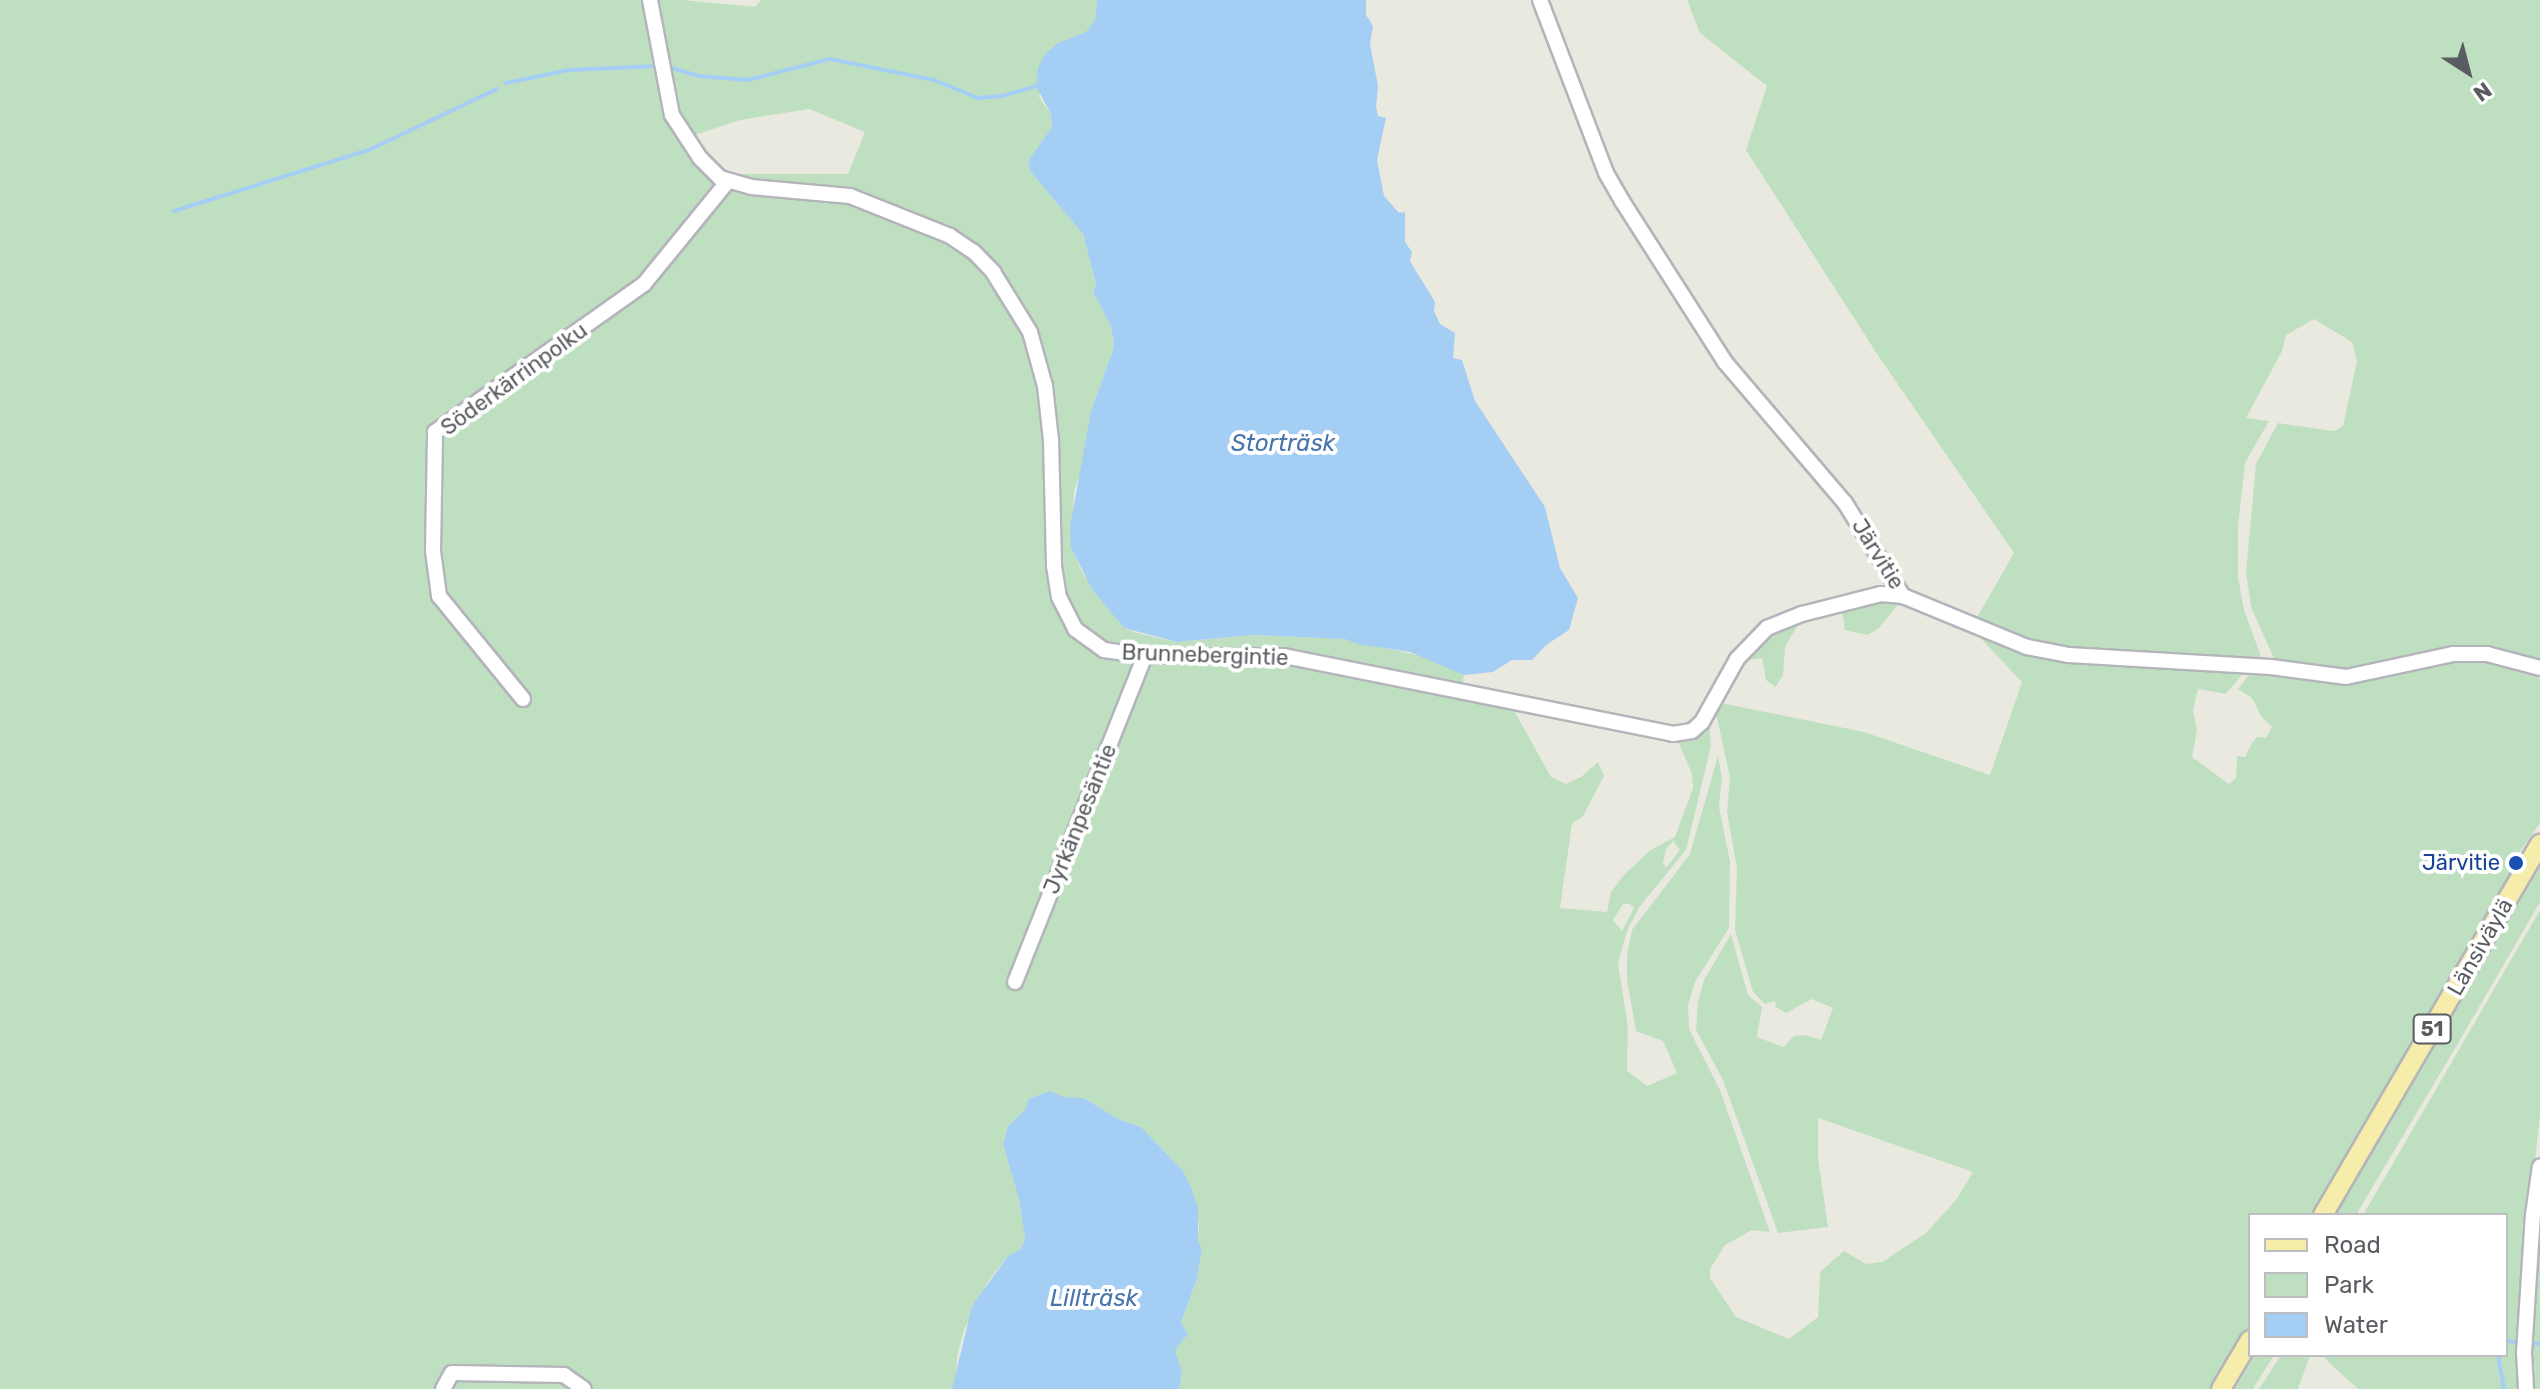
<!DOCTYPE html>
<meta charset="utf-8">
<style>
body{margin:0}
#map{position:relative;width:2540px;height:1389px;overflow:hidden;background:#eae9e0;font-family:Rubik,sans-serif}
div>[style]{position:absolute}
.green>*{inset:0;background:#bfe0c0}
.water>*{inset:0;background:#a5cef5}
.stream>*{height:4px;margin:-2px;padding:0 2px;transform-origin:2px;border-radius:2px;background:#a5cef5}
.roads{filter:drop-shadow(2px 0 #b3b5ba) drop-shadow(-2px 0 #b3b5ba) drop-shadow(0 2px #b3b5ba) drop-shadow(0 -2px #b3b5ba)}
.minor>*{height:14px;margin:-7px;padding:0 7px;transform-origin:7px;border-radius:7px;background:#fff}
.major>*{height:18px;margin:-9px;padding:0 9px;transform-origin:9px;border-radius:9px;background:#f6edaa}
.dots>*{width:22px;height:22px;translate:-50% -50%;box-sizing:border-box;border:4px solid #fff;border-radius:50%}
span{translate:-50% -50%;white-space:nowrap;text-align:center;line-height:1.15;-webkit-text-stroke:8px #fff;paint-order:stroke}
.shield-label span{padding:2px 6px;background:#fff;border:2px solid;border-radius:6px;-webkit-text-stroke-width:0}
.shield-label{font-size:20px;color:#595c60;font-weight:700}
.street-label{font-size:22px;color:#595c60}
.transit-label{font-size:22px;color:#164399}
.right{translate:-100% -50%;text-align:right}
.water-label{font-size:24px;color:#4975ad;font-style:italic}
.legend{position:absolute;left:2248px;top:1213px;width:260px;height:144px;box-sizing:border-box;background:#fff;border:2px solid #bdbebf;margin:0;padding:10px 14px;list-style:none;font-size:24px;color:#595c60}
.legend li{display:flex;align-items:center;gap:16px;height:40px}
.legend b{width:40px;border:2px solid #bdbebf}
.north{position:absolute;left:2428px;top:32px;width:80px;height:80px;-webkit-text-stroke:6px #fff;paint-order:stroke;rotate:144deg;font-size:22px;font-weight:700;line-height:32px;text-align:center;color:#595c60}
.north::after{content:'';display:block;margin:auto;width:28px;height:36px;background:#595c60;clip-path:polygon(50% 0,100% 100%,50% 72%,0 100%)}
</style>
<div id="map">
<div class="green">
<div style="clip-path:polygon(evenodd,0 0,683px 0,755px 7px,761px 0,1097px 0,1095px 20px,1086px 33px,1058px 44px,1039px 97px,1051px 114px,1052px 127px,1028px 162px,1030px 171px,1083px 234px,1096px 284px,1093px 292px,1110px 324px,1114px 347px,1091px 411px,1083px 467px,1074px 491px,1071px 548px,1083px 574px,1124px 628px,1137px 633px,1177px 642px,1253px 635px,1345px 639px,1426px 657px,1464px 675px,1462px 685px,1505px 694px,1551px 777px,1566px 784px,1581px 777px,1598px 762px,1604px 776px,1583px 816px,1572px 824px,1560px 908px,1607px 912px,1611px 892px,1624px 875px,1649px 851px,1675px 837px,1693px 788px,1692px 774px,1677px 739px,1709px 719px,1711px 746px,1686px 850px,1640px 906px,1627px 931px,1618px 963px,1628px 1028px,1627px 1071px,1647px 1086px,1677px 1073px,1663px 1041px,1636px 1031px,1627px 980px,1627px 956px,1632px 930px,1690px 854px,1718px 756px,1722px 778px,1719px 807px,1730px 861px,1729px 928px,1695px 982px,1688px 1005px,1689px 1029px,1720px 1090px,1770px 1232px,1752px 1230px,1725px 1245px,1710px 1269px,1710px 1278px,1736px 1317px,1789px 1339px,1818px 1317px,1820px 1272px,1844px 1251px,1866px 1264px,1882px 1262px,1926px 1233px,1956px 1200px,1973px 1172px,1818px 1118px,1818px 1159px,1828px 1227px,1778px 1233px,1723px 1080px,1696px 1030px,1698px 1002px,1704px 980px,1731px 934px,1748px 995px,1762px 1007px,1757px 1037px,1783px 1047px,1794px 1036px,1805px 1035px,1821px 1040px,1833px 1008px,1812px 999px,1786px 1013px,1776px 1007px,1775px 1001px,1765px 1004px,1753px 992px,1735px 930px,1737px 868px,1727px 813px,1730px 778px,1716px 713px,1721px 703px,1864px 732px,1990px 775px,2022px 682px,1971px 628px,2032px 654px,2247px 668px,2226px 694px,2198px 689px,2193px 710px,2197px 730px,2192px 757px,2229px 784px,2236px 778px,2237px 756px,2245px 757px,2252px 743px,2257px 737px,2266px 738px,2272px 727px,2261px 716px,2252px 698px,2238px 689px,2253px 670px,2364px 681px,2451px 659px,2489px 659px,2537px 673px,2540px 679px,2540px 823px,2516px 857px,2497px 903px,2315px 1215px,2250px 1215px,2250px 1327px,2213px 1389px,1179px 1389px,1182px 1373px,1174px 1350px,1188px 1334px,1181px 1324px,1197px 1279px,1202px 1249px,1198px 1240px,1199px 1224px,1183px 1171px,1141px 1127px,1118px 1119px,1084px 1098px,1064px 1097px,1050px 1091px,1028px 1099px,1026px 1109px,1008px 1126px,1003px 1144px,1019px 1200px,1025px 1237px,1021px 1249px,1008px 1256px,987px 1283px,964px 1330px,957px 1357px,956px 1381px,952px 1389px,0 1389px,0 0,809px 109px,865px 132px,848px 174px,730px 174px,707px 167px,692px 136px,740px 120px,809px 109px,0 0,1673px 841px,1680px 850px,1666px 868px,1663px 863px,1666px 849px,1673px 841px,0 0,1623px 904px,1630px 904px,1634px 908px,1622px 931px,1613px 920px,1623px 904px)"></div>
<div style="clip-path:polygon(1687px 0,2540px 0,2540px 659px,2533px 662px,2484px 650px,2344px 673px,2276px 663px,2251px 607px,2246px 572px,2256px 464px,2278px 423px,2334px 431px,2343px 426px,2357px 361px,2352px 342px,2314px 319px,2286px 335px,2282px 351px,2246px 418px,2269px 421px,2245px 463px,2238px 526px,2238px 577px,2244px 610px,2262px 659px,2256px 663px,2043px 649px,1975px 621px,2014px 553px,1879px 357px,1746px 150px,1767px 86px,1700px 33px)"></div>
<div style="clip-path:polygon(1889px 599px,1901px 601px,1878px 629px,1867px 635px,1845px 630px,1842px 611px)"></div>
<div style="clip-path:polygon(1801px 620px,1785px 647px,1783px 676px,1775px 687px,1766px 680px,1762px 658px,1749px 660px,1760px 644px)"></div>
<div style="clip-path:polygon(2540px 867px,2540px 902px,2460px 1040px,2356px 1215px,2336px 1215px)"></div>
<div style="clip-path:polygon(2540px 910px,2540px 1116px,2522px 1277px,2520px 1389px,2358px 1389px,2321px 1355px,2506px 1355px,2506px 1215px,2363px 1215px)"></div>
<div style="clip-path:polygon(2540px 1234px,2540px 1389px,2535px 1389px,2533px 1327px)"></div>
<div style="clip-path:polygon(2255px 1355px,2274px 1355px,2253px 1389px,2235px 1389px)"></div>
<div style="clip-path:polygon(2281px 1355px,2310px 1355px,2298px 1389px,2259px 1389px)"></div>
</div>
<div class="water">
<div style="clip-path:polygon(1097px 0,1366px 0,1366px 15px,1373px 26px,1370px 44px,1378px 86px,1376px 107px,1378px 116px,1386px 118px,1377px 160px,1384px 196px,1399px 213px,1405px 212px,1405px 242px,1412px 252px,1410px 261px,1435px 302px,1434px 311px,1440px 324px,1455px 333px,1453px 358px,1462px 360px,1475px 401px,1545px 507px,1560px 568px,1578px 598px,1569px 630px,1546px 645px,1532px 660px,1512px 660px,1493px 672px,1464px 675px,1410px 652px,1358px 644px,1345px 639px,1253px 635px,1177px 642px,1124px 628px,1092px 589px,1071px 548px,1070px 527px,1091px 411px,1114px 347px,1113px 338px,1110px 324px,1093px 292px,1096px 284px,1083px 234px,1030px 171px,1028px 161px,1052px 127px,1051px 114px,1036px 86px,1038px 68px,1045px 54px,1058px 43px,1086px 32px,1095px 20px)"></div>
<div style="clip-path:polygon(1050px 1091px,1064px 1097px,1084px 1098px,1118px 1119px,1141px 1127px,1183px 1171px,1190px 1185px,1198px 1208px,1198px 1240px,1202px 1249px,1197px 1279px,1181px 1323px,1188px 1334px,1175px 1350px,1182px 1373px,1179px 1389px,952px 1389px,972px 1306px,1008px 1256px,1021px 1249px,1025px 1238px,1019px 1200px,1003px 1144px,1008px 1126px,1026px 1109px,1028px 1099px)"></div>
</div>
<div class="stream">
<div style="left:669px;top:67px;width:30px;rotate:17deg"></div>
<div style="left:698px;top:76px;width:50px;rotate:4.6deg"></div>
<div style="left:748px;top:80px;width:85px;rotate:-14.4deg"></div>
<div style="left:830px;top:59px;width:106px;rotate:11.4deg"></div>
<div style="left:934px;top:80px;width:48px;rotate:22.2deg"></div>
<div style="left:978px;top:98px;width:24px;rotate:-5deg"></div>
<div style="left:1002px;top:96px;width:35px;rotate:-16deg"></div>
<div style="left:506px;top:83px;width:64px;rotate:-11.7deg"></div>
<div style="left:569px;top:70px;width:89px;rotate:-2.6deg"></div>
<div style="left:174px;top:211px;width:204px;rotate:-17.4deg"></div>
<div style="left:369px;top:150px;width:142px;rotate:-25.5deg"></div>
<div style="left:2506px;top:1341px;width:9px;rotate:6deg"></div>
<div style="left:2535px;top:1343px;width:5px;rotate:11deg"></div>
<div style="left:2498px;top:1355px;width:35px;rotate:80deg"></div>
</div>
<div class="roads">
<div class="minor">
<div style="left:650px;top:0;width:117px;rotate:79.2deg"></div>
<div style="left:672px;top:115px;width:51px;rotate:56.9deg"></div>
<div style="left:700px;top:158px;width:28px;rotate:45deg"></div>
<div style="left:720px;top:178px;width:32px;rotate:16deg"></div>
<div style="left:751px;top:187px;width:99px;rotate:5.2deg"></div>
<div style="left:850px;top:196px;width:108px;rotate:21.8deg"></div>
<div style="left:950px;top:236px;width:29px;rotate:34deg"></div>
<div style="left:974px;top:252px;width:28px;rotate:46deg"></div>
<div style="left:993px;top:272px;width:70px;rotate:58.3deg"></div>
<div style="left:1030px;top:332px;width:56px;rotate:74.5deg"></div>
<div style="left:1045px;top:386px;width:54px;rotate:83.7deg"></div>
<div style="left:1051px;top:440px;width:126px;rotate:88.6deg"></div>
<div style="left:1054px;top:566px;width:31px;rotate:81deg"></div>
<div style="left:1059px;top:597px;width:36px;rotate:63deg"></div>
<div style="left:1075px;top:629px;width:36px;rotate:36deg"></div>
<div style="left:1104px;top:650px;width:41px;rotate:8.3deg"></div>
<div style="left:1145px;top:656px;width:139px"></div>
<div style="left:1284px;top:656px;width:397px;rotate:11.3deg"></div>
<div style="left:1673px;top:734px;width:19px;rotate:-9deg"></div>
<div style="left:1692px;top:731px;width:13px;rotate:-42deg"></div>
<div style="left:1702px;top:722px;width:72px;rotate:-60.9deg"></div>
<div style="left:1737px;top:659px;width:43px;rotate:-45.9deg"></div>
<div style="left:1767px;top:628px;width:38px;rotate:-22deg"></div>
<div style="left:1802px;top:614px;width:81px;rotate:-14.2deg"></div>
<div style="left:1881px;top:594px;width:22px;rotate:5deg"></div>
<div style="left:1903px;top:596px;width:134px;rotate:22.4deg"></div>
<div style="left:2027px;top:647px;width:43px;rotate:10.8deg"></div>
<div style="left:2069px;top:655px;width:202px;rotate:3.4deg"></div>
<div style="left:2271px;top:667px;width:76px;rotate:7.6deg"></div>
<div style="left:2346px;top:677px;width:109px;rotate:-12.1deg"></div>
<div style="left:2453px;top:654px;width:34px"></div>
<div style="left:2487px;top:654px;width:55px;rotate:14.8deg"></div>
<div style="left:1540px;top:0;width:185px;rotate:69.1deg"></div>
<div style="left:1606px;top:173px;width:32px;rotate:60deg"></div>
<div style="left:1622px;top:201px;width:191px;rotate:57.4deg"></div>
<div style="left:1725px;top:362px;width:185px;rotate:49.6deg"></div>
<div style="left:1845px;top:503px;width:110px;rotate:58.1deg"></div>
<div style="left:523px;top:699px;width:133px;rotate:-129.2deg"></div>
<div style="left:439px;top:596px;width:45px;rotate:-97.6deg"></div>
<div style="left:433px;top:551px;width:119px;rotate:-89deg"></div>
<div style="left:435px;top:432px;width:256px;rotate:-35.3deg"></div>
<div style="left:644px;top:284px;width:133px;rotate:-50.8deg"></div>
<div style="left:1015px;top:982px;width:351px;rotate:-68.3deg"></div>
<div style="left:443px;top:1389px;width:18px;rotate:-61deg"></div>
<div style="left:452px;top:1373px;width:112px;rotate:1deg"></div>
<div style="left:564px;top:1375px;width:24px;rotate:35deg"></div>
<div style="left:2526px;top:1389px;width:36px;rotate:-93deg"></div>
<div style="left:2524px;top:1353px;width:138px;rotate:-86.3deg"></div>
<div style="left:2533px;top:1215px;width:49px;rotate:-81.9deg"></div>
</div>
<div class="major">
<div style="left:2323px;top:1215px;width:430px;rotate:-59.7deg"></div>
<div style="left:2221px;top:1389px;width:57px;rotate:-59.4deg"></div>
</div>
</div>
<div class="dots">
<div style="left:2516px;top:863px;background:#1a4fb4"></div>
</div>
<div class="shield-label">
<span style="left:2432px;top:1029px">51</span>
</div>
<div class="street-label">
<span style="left:514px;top:379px;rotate:-36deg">Söderkärrinpolku</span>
<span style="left:1878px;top:554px;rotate:58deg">Järvitie</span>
<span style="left:1205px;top:655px;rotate:2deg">Brunnebergintie</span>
<span style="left:1080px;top:819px;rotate:-68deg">Jyrkänpesäntie</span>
<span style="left:2480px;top:947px;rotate:-60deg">Länsiväylä</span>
</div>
<div class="transit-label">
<span class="right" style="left:2500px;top:863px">Järvitie</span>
</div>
<div class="water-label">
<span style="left:1283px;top:444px">Storträsk</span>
<span style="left:1094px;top:1299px">Lillträsk</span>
</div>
<ul class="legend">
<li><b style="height:10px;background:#f6edaa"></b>Road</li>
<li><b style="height:22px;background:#bfe0c0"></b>Park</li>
<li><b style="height:22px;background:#a5cef5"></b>Water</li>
</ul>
<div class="north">N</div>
</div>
